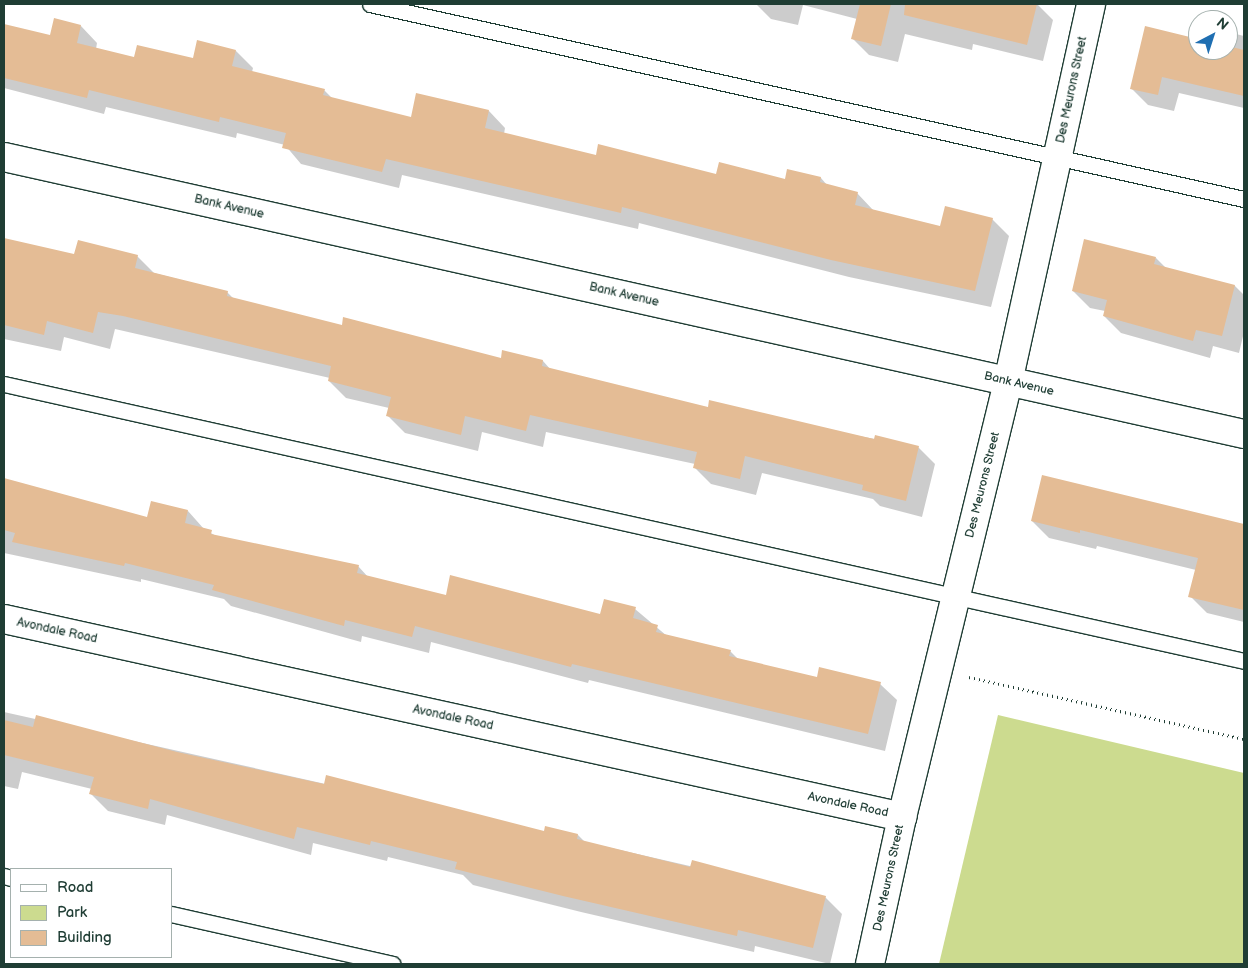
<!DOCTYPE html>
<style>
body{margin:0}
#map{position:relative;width:1248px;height:968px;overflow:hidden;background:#fff;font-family:"Balsamiq Sans",sans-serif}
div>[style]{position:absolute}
.green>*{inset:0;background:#ccdb8f}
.shadow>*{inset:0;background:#0003}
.building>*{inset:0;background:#e4bc95}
.path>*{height:3px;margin-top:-1.5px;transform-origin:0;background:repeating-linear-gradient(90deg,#1f3d34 0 1px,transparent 0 5px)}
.roads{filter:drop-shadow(1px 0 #1f3d34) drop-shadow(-1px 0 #1f3d34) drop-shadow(0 1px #1f3d34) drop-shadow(0 -1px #1f3d34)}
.service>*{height:15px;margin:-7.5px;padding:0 7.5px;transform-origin:7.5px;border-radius:7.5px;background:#fff}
.minor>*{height:28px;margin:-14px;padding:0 14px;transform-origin:14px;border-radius:14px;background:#fff}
.tertiary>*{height:28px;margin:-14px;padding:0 14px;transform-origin:14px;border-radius:14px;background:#fff}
span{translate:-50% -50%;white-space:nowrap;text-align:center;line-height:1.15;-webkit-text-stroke:5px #fff;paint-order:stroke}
.street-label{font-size:12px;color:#1f3d34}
.frame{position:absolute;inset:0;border:5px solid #1f3d34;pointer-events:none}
.legend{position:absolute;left:10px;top:868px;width:162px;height:90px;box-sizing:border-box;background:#fff;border:1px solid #a5b1ae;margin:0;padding:6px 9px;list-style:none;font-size:15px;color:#1f3d34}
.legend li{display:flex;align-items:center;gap:10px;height:25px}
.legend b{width:25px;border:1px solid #a5b1ae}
.north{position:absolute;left:1188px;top:10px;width:50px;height:50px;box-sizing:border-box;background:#fff;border:1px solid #a5b1ae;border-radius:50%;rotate:40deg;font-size:14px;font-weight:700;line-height:20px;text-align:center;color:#1f3d34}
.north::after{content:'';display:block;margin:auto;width:18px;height:22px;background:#1f6fb2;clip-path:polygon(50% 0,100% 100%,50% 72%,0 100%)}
</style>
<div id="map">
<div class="green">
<div style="clip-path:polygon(998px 715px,1244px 773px,1244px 964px,939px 964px)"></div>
</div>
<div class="shadow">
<div style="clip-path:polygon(756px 4px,1037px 4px,1053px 20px,1043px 61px,973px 44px,972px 50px,905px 34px,898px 62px,869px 55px,852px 38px,857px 19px,803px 5px,798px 25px,771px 19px)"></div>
<div style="clip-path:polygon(4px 25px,51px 37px,81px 26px,97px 43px,96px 49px,135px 59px,194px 60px,198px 42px,236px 51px,253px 68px,252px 72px,324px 90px,333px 99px,412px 119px,489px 111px,505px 128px,504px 134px,597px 157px,717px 175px,786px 180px,821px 178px,827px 185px,857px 193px,874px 211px,941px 228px,992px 219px,1009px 236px,991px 307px,849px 277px,639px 223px,638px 229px,402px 175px,399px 188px,301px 164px,285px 145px,237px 133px,236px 138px,106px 107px,104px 114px,4px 88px)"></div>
<div style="clip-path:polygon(1228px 32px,1244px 36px,1244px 108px,1179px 93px,1174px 111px,1148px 105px,1131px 88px,1198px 40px,1198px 50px,1228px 50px)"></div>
<div style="clip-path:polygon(4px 239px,75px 256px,137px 256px,154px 273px,227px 292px,234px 299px,342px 326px,501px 360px,543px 361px,551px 370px,709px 408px,918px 447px,935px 464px,922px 517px,880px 506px,873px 499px,762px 473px,756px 495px,711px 484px,694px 467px,695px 464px,546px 432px,543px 447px,482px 432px,478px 451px,405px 433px,388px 416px,389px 408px,346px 398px,329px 381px,330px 378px,115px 329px,110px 349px,64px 337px,61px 351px,4px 339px)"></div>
<div style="clip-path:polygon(1156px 258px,1167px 269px,1235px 286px,1244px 295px,1244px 332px,1239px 353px,1213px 346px,1210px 358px,1121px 333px,1104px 316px,1105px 311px,1090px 308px,1073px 291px)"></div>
<div style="clip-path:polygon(1043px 476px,1244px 525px,1244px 622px,1207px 613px,1190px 596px,1196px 570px,1097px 546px,1096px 549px,1049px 538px,1032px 521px)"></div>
<div style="clip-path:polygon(4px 479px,148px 518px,188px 511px,204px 529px,216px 536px,358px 566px,369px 578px,446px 596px,601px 616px,635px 609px,667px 636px,730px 651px,738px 659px,817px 678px,880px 684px,897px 700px,885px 751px,589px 680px,588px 683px,431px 642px,429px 653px,362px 636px,361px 642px,231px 606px,224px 599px,141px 579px,141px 582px,4px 553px)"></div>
<div style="clip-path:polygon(4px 712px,545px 833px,578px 835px,585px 842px,825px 897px,842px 914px,830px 964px,755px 946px,754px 952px,581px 912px,473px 885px,463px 875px,388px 857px,387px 861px,313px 843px,311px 855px,167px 815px,165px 825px,108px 811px,91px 794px,92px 789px,22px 772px,18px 789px,4px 786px)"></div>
</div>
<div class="building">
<div style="clip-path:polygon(860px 4px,891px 4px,881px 46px,851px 39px)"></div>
<div style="clip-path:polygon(905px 4px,1037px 4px,1027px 45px,904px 15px)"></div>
<div style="clip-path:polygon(54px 18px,81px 25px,77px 43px,134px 57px,137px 45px,193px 58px,197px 40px,236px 50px,232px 66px,325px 89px,323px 95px,411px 117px,416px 93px,489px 110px,485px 128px,596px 155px,598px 144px,716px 174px,719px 162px,785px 179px,787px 169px,821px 177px,820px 182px,858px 192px,855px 205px,940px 226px,945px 206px,993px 218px,975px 291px,831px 260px,622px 207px,621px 213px,386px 159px,382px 172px,282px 148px,286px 133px,220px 117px,219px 122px,89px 90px,87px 98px,4px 78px,4px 24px,50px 35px)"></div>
<div style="clip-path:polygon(1145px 26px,1198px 39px,1198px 50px,1228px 50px,1228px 46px,1244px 50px,1244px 96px,1162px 77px,1158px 95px,1130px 89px)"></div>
<div style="clip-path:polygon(4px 238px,74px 254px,78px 240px,138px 255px,135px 268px,228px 291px,227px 296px,342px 325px,343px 317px,501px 358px,502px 350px,543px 360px,542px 366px,708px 407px,709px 400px,874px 439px,875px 435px,919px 446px,906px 501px,862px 490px,863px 485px,745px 456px,740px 479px,693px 468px,697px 452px,530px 415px,526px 431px,465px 416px,461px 435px,386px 416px,391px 397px,328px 381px,331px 366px,123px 316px,98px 312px,93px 333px,47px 321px,44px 335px,4px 325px)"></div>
<div style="clip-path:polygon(1084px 239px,1156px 257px,1154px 264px,1235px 285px,1222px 336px,1196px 330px,1193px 341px,1103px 316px,1107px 300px,1072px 291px)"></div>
<div style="clip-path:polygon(1042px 475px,1244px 524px,1244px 610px,1188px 597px,1198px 558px,1080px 530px,1080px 533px,1031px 521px)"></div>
<div style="clip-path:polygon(4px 478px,147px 517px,151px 501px,188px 510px,185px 523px,212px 530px,211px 534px,359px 565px,357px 573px,446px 595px,450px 575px,600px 614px,604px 599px,636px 607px,633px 618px,658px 625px,656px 632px,731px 650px,729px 656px,817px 677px,819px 667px,881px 682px,868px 734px,572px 664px,571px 667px,415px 626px,412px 637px,345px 620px,344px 626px,212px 590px,214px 585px,125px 563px,124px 566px,12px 542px,15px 533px,4px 530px)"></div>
<div style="clip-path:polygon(36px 715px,177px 752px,324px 784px,326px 775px,544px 831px,545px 826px,578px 834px,577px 839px,690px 867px,692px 860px,826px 896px,813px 948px,738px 930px,737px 936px,563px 896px,455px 869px,457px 862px,371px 841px,370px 845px,297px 827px,294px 839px,150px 799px,148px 809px,89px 794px,94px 777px,4px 755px,4px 720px,33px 727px)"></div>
</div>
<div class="path">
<div style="left:969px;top:677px;width:282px;rotate:12.7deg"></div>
</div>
<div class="roads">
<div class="service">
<div style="left:370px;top:4px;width:895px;rotate:12.58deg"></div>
<div style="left:4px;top:384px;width:1271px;rotate:12.59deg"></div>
<div style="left:4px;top:876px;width:7px;rotate:16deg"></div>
<div style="left:171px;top:914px;width:227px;rotate:12.7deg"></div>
</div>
<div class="minor">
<div style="left:4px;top:157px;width:1271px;rotate:12.59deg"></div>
<div style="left:4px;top:619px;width:920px;rotate:12.43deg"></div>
</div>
<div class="tertiary">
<div style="left:870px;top:964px;width:150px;rotate:-77.7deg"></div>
<div style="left:902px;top:817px;width:448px;rotate:-76.3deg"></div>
<div style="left:1008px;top:382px;width:387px;rotate:-77.6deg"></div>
</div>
</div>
<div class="street-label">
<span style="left:1072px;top:90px;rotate:-78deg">Des Meurons Street</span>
<span style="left:229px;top:207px;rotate:13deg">Bank Avenue</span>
<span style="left:624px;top:295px;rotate:13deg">Bank Avenue</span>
<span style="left:1019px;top:384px;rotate:13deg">Bank Avenue</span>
<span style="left:983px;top:485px;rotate:-76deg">Des Meurons Street</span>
<span style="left:57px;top:631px;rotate:12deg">Avondale Road</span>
<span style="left:453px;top:718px;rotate:12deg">Avondale Road</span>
<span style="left:848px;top:805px;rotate:12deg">Avondale Road</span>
<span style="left:889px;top:878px;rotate:-78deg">Des Meurons Street</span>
</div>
<div class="frame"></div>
<ul class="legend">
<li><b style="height:6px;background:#fff"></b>Road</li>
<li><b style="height:14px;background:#ccdb8f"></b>Park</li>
<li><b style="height:14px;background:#e4bc95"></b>Building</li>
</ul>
<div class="north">N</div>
</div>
